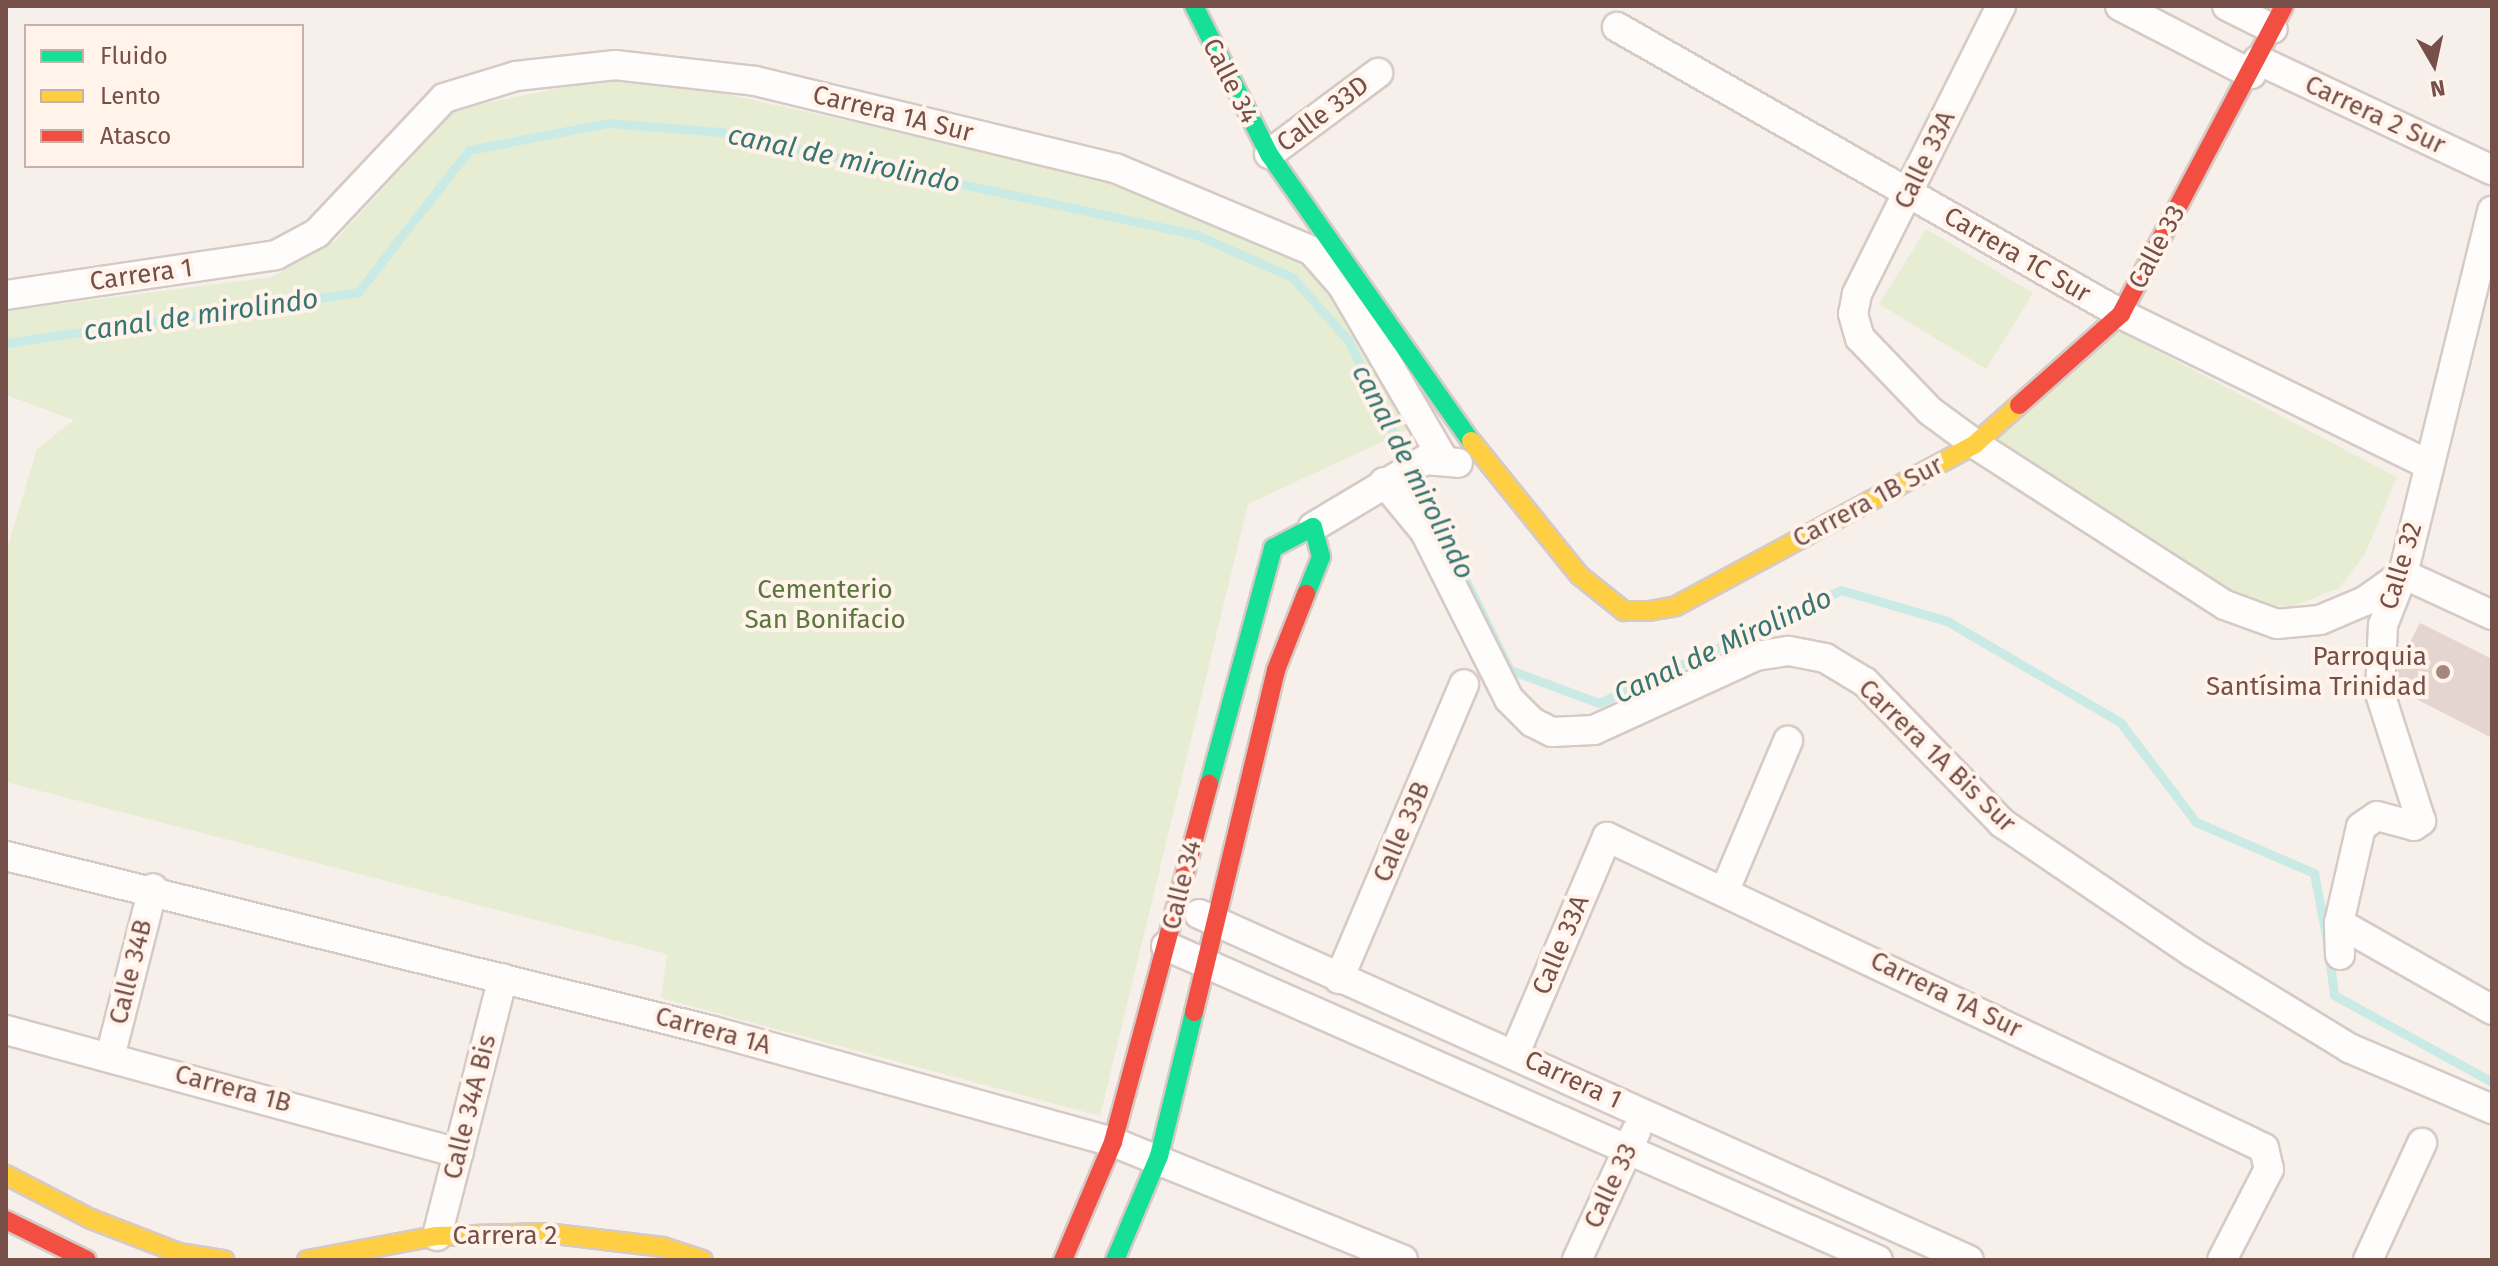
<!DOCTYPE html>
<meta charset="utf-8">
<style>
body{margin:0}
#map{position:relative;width:2498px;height:1266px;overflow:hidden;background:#f7efe9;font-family:"Fira Sans",sans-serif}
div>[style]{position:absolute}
.green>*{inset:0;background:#e7edd3}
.stream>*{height:9px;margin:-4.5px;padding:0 4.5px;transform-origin:4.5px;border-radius:4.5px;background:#caeae6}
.building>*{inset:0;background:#e4d5d0}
.roads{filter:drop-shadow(2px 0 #d6cac6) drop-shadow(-2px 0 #d6cac6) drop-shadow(0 2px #d6cac6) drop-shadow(0 -2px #d6cac6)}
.street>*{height:28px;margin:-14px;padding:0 14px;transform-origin:14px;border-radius:14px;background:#fefdfc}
.fast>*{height:18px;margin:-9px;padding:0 9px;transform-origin:9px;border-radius:9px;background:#16e098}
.slow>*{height:18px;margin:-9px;padding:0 9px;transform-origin:9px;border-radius:9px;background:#ffcf43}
.jam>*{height:18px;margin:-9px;padding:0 9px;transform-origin:9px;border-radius:9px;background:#f24e42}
.dots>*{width:22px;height:22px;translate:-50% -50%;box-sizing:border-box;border:4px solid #fff3ea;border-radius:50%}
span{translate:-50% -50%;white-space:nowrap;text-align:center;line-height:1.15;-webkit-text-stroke:8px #fff3ea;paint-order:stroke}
.street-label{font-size:26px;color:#764f48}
.park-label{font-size:26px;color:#59773c}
.poi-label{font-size:26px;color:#764f48}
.right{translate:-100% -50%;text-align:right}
.water-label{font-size:28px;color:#387674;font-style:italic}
.frame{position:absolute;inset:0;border:8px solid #764f48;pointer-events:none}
.legend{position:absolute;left:24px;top:24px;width:280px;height:144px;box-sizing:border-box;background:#fff3ea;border:2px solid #c8b1a9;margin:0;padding:10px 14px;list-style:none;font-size:24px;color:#764f48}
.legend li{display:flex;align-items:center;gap:16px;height:40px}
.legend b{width:40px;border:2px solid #c8b1a9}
.north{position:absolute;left:2394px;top:24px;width:80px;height:80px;-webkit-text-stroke:6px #fff3ea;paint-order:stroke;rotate:171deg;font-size:22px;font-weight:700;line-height:32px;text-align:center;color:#764f48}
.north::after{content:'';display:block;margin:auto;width:28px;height:36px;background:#764f48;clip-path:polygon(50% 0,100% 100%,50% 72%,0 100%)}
</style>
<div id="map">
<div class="green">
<div style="clip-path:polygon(615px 77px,711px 91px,1114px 179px,1305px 260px,1331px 290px,1412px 428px,1248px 504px,1100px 1116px,661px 998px,667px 954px,6px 782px,6px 553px,37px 449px,74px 420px,6px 395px,6px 311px,272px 277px,334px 242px,456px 109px)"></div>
<div style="clip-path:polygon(1926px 229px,2033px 293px,1986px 369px,1879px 304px)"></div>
<div style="clip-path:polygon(2119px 331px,2397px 477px,2365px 554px,2339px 588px,2291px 607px,2255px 604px,1993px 443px)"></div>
</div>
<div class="stream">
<div style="left:6px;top:343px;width:356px;rotate:-8.2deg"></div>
<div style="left:358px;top:292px;width:180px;rotate:-52deg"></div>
<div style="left:469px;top:150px;width:142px;rotate:-11deg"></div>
<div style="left:608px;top:123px;width:113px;rotate:4.6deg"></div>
<div style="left:721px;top:132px;width:487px;rotate:12.2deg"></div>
<div style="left:1197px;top:235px;width:104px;rotate:23.9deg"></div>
<div style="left:1292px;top:277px;width:84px;rotate:48.4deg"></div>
<div style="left:1348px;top:340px;width:368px;rotate:63.9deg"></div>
<div style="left:1510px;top:670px;width:95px;rotate:20.3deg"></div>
<div style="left:1599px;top:703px;width:267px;rotate:-25deg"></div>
<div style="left:1841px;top:590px;width:110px;rotate:16.3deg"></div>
<div style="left:1947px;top:621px;width:200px;rotate:30.3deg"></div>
<div style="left:2120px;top:722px;width:126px;rotate:52.8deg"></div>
<div style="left:2196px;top:822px;width:129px;rotate:23.4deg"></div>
<div style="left:2314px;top:873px;width:69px;rotate:79.2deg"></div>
<div style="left:2329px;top:955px;width:40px;rotate:82.9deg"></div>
<div style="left:2334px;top:995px;width:180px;rotate:28.8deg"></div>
</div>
<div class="building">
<div style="clip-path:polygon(2420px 623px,2492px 659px,2492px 738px,2397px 689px,2398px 665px)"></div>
</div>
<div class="roads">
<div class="street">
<div style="left:2001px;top:6px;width:322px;rotate:116.6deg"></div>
<div style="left:1857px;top:294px;width:20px;rotate:101deg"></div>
<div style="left:1853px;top:314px;width:25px;rotate:74deg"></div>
<div style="left:1860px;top:338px;width:101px;rotate:46.2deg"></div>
<div style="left:1930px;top:411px;width:56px;rotate:36.3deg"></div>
<div style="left:1975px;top:444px;width:297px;rotate:32.8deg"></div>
<div style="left:2225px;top:605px;width:55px;rotate:20.1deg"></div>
<div style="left:2277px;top:624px;width:43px;rotate:-5.3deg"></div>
<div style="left:2320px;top:620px;width:49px;rotate:-22.9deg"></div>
<div style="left:2365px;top:601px;width:47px;rotate:-35.4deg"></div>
<div style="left:2403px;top:574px;width:98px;rotate:24.7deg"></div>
<div style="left:2120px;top:6px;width:148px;rotate:27.4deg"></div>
<div style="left:2227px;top:6px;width:51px;rotate:26.6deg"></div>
<div style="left:1617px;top:27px;width:580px;rotate:29.66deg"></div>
<div style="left:2121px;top:314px;width:341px;rotate:26.1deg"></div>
<div style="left:2258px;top:60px;width:259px;rotate:25.2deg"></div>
<div style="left:1269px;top:154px;width:136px;rotate:-36.6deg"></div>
<div style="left:6px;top:295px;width:273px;rotate:-8.4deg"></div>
<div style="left:276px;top:255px;width:47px;rotate:-28.2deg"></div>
<div style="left:317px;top:233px;width:185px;rotate:-46.7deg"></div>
<div style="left:444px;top:98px;width:75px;rotate:-17deg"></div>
<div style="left:516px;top:76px;width:100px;rotate:-6.3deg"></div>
<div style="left:615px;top:65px;width:141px;rotate:6.5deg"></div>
<div style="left:755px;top:81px;width:370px;rotate:13.6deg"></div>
<div style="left:1115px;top:168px;width:214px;rotate:22.8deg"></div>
<div style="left:1312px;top:251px;width:45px;rotate:48.6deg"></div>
<div style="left:1342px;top:285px;width:203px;rotate:59.8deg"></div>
<div style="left:1384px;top:482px;width:65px;rotate:50.6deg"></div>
<div style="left:1425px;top:532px;width:187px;rotate:63.3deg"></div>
<div style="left:1509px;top:699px;width:33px;rotate:45deg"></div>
<div style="left:1532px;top:722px;width:22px;rotate:27deg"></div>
<div style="left:1552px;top:732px;width:42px;rotate:-2.7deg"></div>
<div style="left:1594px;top:730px;width:178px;rotate:-24.6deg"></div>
<div style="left:1756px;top:656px;width:33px;rotate:-9deg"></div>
<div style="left:1789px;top:651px;width:37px;rotate:11deg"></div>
<div style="left:1825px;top:658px;width:47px;rotate:31deg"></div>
<div style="left:1865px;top:682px;width:197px;rotate:45.8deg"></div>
<div style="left:2002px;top:823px;width:230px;rotate:34.2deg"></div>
<div style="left:2192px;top:952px;width:184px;rotate:31.4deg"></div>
<div style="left:2349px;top:1048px;width:155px;rotate:23.1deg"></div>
<div style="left:1313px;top:527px;width:131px;rotate:-30.9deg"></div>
<div style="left:1425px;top:460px;width:33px;rotate:5deg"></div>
<div style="left:6px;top:856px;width:728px;rotate:13.9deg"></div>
<div style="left:713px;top:1031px;width:415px;rotate:15.5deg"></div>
<div style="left:1113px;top:1142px;width:313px;rotate:22.1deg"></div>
<div style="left:1725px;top:890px;width:162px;rotate:-67.1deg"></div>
<div style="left:1199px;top:914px;width:844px;rotate:24.2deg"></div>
<div style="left:2339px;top:923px;width:176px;rotate:29.6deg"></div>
<div style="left:1166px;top:946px;width:778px;rotate:23.8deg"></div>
<div style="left:2340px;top:955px;width:32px;rotate:-92deg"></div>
<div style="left:2339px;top:923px;width:98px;rotate:-77.1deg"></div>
<div style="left:2361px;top:827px;width:19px;rotate:-35deg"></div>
<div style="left:2377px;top:816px;width:38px;rotate:15deg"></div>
<div style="left:2414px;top:826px;width:9px;rotate:-36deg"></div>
<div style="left:2421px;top:821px;width:134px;rotate:-107.8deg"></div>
<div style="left:2380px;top:693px;width:68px;rotate:-87.5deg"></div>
<div style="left:2383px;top:625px;width:55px;rotate:-68.6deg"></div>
<div style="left:2403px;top:574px;width:374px;rotate:-76.2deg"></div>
<div style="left:1339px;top:979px;width:320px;rotate:-67deg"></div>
<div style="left:6px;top:1030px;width:469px;rotate:15.2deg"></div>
<div style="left:1515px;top:1053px;width:235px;rotate:-66.9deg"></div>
<div style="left:1607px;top:837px;width:727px;rotate:25.33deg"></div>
<div style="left:2264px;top:1148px;width:22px;rotate:77deg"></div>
<div style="left:2269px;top:1169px;width:102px;rotate:117.3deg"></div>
<div style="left:110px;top:1057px;width:174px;rotate:-75.7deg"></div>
<div style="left:437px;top:1236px;width:266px;rotate:-75.7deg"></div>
<div style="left:1577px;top:1260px;width:141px;rotate:-65.3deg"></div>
<div style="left:2368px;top:1260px;width:129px;rotate:-65.2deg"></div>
</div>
<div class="fast">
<div style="left:1194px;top:6px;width:166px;rotate:63.1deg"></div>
<div style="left:1269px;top:154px;width:351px;rotate:54.9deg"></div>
<div style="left:1209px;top:784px;width:245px;rotate:-74.8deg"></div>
<div style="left:1273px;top:548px;width:45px;rotate:-27.7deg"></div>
<div style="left:1313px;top:527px;width:31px;rotate:75deg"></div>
<div style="left:1321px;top:557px;width:40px;rotate:112deg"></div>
<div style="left:1115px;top:1260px;width:113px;rotate:-67.1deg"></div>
<div style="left:1159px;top:1156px;width:148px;rotate:-76.3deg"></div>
</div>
<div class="slow">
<div style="left:1471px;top:441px;width:172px;rotate:51.1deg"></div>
<div style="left:1579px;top:575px;width:58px;rotate:38.7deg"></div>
<div style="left:1624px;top:611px;width:25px"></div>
<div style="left:1649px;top:611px;width:27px;rotate:-10deg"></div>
<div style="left:1676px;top:606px;width:340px;rotate:-28.4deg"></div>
<div style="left:1975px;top:444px;width:59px;rotate:-41.6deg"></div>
<div style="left:6px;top:1175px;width:96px;rotate:27.4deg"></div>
<div style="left:91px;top:1219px;width:94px;rotate:21.1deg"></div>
<div style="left:179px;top:1253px;width:46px;rotate:8.8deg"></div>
<div style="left:307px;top:1260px;width:132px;rotate:-10.5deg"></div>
<div style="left:437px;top:1236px;width:109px;rotate:-1.6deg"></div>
<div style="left:546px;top:1233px;width:118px;rotate:6.8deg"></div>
<div style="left:663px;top:1247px;width:42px;rotate:18deg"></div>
</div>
<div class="jam">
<div style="left:2019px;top:405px;width:137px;rotate:-41.7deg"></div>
<div style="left:2121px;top:314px;width:348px;rotate:-62.1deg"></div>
<div style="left:1194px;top:1012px;width:352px;rotate:-76.5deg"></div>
<div style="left:1276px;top:670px;width:82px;rotate:-68.5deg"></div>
<div style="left:6px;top:1220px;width:90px;rotate:26.3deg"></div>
<div style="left:1063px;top:1260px;width:128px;rotate:-67deg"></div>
<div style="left:1113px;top:1142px;width:371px;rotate:-75deg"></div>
</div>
</div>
<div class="dots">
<div style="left:2443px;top:672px;background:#a38780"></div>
</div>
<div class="street-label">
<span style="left:1230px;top:81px;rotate:63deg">Calle 34</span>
<span style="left:893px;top:114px;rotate:14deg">Carrera 1A Sur</span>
<span style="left:1323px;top:114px;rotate:-37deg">Calle 33D</span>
<span style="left:2375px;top:115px;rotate:25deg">Carrera 2 Sur</span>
<span style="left:1925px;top:160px;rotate:-64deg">Calle 33A</span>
<span style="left:2157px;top:247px;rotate:-62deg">Calle 33</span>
<span style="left:2017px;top:255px;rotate:30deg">Carrera 1C Sur</span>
<span style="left:141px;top:275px;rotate:-8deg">Carrera 1</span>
<span style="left:1868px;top:502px;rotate:-28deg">Carrera 1B Sur</span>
<span style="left:2401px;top:566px;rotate:-73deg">Calle 32</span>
<span style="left:1937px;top:756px;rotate:44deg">Carrera 1A Bis Sur</span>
<span style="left:1402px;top:832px;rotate:-67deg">Calle 33B</span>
<span style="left:1182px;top:885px;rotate:-76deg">Calle 34</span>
<span style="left:1561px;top:945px;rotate:-67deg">Calle 33A</span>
<span style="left:131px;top:972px;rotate:-76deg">Calle 34B</span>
<span style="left:1946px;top:995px;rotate:26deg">Carrera 1A Sur</span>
<span style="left:713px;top:1031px;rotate:15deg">Carrera 1A</span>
<span style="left:1573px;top:1080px;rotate:25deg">Carrera 1</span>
<span style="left:233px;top:1089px;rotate:15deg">Carrera 1B</span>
<span style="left:470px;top:1107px;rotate:-76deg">Calle 34A Bis</span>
<span style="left:1611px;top:1186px;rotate:-65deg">Calle 33</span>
<span style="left:505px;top:1236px">Carrera 2</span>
</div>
<div class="park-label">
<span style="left:825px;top:605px">Cementerio<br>San Bonifacio</span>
</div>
<div class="poi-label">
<span class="right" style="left:2427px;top:672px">Parroquia<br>Santísima Trinidad</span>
</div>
<div class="water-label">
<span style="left:844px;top:159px;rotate:12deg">canal de mirolindo</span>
<span style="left:201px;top:315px;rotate:-8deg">canal de mirolindo</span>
<span style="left:1413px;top:472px;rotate:63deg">canal de mirolindo</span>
<span style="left:1723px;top:646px;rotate:-25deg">Canal de Mirolindo</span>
</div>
<div class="frame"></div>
<ul class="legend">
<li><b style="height:10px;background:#16e098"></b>Fluido</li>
<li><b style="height:10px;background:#ffcf43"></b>Lento</li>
<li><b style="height:10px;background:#f24e42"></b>Atasco</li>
</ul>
<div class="north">N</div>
</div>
